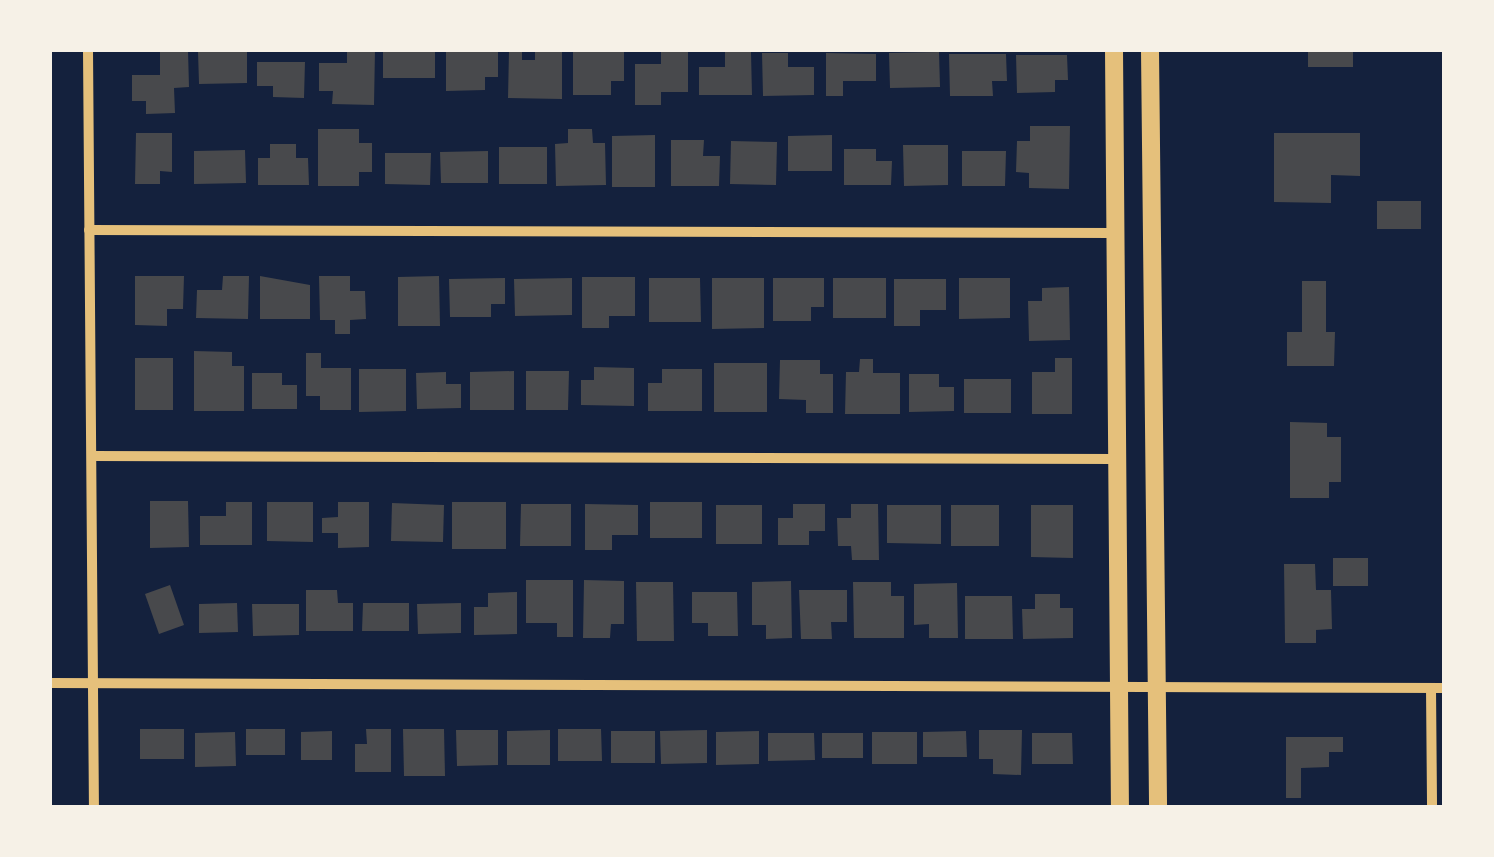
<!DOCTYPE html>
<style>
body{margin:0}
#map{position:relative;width:1494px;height:857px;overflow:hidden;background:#14213d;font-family:Signika,sans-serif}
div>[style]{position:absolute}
.building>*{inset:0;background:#48494c}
.minor>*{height:10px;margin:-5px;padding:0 5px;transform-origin:5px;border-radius:5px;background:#e5c07b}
.secondary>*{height:18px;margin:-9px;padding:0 9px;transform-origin:9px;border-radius:9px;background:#e5c07b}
span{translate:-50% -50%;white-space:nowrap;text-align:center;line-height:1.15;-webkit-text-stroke:10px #f6f1e7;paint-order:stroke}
.frame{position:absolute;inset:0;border:52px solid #f6f1e7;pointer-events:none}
</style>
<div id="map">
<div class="building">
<div style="clip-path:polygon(160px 50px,188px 50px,189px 87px,174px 88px,175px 113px,146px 114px,146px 101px,132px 101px,132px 75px,160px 75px)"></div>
<div style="clip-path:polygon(247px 50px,247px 83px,199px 84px,198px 51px)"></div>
<div style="clip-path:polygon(347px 50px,375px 50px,374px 105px,332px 104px,333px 91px,319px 91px,319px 63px,347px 63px)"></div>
<div style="clip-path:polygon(383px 50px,435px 50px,435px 78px,383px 78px)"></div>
<div style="clip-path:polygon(498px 50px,498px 77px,485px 77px,485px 90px,446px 91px,446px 51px)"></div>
<div style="clip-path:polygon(509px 50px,522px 50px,522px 60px,535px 60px,535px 50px,562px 50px,562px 99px,508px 98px)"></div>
<div style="clip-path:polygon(661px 50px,688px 50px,688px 92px,661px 92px,661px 105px,635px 105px,635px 64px,661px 64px)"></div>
<div style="clip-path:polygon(1308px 50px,1353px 50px,1353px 67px,1308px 67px)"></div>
<div style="clip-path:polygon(573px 52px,624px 52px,624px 81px,611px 81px,611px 95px,573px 95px)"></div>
<div style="clip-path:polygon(725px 52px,751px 52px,752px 95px,699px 95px,699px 67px,725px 67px)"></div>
<div style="clip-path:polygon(939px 52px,940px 87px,890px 88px,889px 53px)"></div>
<div style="clip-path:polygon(762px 53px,788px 53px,788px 67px,814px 67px,814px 95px,763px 96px)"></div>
<div style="clip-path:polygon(826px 53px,876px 54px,876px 81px,843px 81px,843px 96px,826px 96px)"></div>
<div style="clip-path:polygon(949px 54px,1006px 54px,1007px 81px,992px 81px,993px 96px,950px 96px)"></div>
<div style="clip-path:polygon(1016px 55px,1067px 55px,1068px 80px,1055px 80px,1055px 92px,1017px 93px)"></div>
<div style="clip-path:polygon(257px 62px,305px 62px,304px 98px,273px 97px,273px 86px,257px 86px)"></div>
<div style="clip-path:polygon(1030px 126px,1070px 126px,1069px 189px,1029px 188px,1029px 173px,1016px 172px,1017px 141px,1030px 141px)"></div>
<div style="clip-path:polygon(318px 129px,359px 129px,359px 143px,372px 143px,372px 172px,359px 172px,359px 186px,318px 186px)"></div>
<div style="clip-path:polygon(568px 129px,592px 129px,593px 143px,605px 143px,606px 185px,556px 186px,555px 144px,568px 143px)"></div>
<div style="clip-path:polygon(136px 133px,172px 133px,172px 172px,160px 171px,160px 184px,135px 184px)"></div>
<div style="clip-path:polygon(1274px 133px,1360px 133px,1360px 176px,1331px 175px,1331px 203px,1274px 202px)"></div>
<div style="clip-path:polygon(655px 135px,655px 187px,612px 187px,612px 136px)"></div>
<div style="clip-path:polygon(832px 135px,832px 171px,788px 171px,788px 136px)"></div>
<div style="clip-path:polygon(671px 140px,704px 140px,703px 156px,720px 156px,719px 186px,671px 186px)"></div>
<div style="clip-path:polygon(731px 141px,777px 142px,776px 185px,730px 184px)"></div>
<div style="clip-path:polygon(270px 144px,296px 144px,296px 158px,308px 158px,309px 185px,258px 185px,258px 158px,270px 158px)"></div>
<div style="clip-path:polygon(903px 145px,948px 145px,948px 185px,904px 186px)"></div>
<div style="clip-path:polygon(499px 147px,547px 147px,547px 184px,499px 184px)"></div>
<div style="clip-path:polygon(844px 149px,876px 149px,876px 161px,892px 161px,891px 185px,844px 185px)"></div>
<div style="clip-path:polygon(245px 150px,246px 183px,194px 184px,194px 151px)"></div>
<div style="clip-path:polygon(488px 151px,488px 183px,441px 183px,440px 152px)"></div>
<div style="clip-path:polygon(962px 151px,1006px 151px,1005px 186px,962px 186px)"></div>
<div style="clip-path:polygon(385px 153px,431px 153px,430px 185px,385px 184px)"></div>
<div style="clip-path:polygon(1377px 201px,1421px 201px,1421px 229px,1377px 229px)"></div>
<div style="clip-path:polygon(135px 276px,184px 276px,183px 309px,167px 309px,167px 326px,135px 325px)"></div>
<div style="clip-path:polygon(223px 276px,249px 276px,248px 319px,196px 318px,197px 290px,222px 290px)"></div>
<div style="clip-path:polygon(260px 276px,310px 285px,310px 319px,260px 319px)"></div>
<div style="clip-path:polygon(319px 276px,350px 276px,350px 291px,365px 291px,366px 319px,350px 320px,350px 334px,335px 334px,335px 320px,320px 320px)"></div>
<div style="clip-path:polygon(439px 276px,440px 326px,398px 326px,398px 277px)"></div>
<div style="clip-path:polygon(582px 277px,635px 277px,635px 316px,609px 316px,609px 328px,582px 328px)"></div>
<div style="clip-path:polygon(505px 278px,505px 304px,491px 304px,491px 317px,450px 317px,449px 279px)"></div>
<div style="clip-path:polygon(572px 278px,572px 315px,515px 316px,514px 279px)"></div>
<div style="clip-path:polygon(649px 278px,700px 278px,701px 322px,649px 322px)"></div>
<div style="clip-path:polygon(712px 278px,764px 278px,764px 328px,712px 329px)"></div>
<div style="clip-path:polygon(773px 278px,824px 278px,824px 307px,811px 307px,811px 321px,773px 321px)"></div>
<div style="clip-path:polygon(833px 278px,886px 278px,886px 318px,833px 318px)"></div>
<div style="clip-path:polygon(959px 278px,1010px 278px,1010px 318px,959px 319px)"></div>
<div style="clip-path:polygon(894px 279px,946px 279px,946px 310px,920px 310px,920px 326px,894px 326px)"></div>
<div style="clip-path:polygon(1302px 281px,1326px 281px,1326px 332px,1335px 332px,1334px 366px,1287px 366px,1287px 332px,1302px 332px)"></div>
<div style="clip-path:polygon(1069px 287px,1070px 340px,1029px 341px,1028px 301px,1042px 301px,1042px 288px)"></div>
<div style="clip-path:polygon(194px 351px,232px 352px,232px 366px,244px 366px,244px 411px,194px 411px)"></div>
<div style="clip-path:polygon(306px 353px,321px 353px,321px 368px,351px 368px,351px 410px,320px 410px,320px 396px,306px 396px)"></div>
<div style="clip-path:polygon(135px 358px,173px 358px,173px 410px,135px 410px)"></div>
<div style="clip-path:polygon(1055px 358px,1072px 358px,1072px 414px,1032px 414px,1032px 372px,1055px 372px)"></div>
<div style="clip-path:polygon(860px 359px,873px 359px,873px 373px,900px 373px,900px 414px,845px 414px,846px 372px,859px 372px)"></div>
<div style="clip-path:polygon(780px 360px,820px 360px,820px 374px,833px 374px,833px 413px,806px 413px,806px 400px,779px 399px)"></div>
<div style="clip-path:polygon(714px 363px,767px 363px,767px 412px,714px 412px)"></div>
<div style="clip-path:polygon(594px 367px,634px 368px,634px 406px,581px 405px,581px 380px,594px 380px)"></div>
<div style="clip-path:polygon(359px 369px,406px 369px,406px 411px,359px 412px)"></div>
<div style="clip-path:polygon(662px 369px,702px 369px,702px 411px,648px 411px,648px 383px,662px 383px)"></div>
<div style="clip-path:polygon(514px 371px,514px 410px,470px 410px,470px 372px)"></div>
<div style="clip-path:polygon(526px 371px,569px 371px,568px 410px,526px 410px)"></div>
<div style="clip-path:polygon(446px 372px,446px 384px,461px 384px,461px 408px,417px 409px,416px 373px)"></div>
<div style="clip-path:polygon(252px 373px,282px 373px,282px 385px,297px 385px,297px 409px,252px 409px)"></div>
<div style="clip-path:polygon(909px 374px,939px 374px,939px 387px,954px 387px,954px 411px,909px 412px)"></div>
<div style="clip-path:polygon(964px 379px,1011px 379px,1011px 413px,964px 413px)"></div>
<div style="clip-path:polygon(1290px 422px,1327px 423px,1327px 437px,1341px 437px,1341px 482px,1329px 482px,1329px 498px,1290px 498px)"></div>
<div style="clip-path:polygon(150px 501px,188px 501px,189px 547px,150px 548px)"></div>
<div style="clip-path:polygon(226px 502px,252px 502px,252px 545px,200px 545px,200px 516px,226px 516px)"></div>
<div style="clip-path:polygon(267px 502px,313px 502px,313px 542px,267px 541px)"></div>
<div style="clip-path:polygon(338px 502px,369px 502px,369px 547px,338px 548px,338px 533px,322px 533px,322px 518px,338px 517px)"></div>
<div style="clip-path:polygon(452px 502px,506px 502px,506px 549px,452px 549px)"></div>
<div style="clip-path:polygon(650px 502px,702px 502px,702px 538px,650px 538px)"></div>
<div style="clip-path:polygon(392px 503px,444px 505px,443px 542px,391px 541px)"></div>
<div style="clip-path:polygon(521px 504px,571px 504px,571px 546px,520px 546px)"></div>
<div style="clip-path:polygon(585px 504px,638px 505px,638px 535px,612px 535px,612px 550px,585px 550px)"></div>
<div style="clip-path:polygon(793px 504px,825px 504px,825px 531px,809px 531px,809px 545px,778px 545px,778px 518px,793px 518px)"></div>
<div style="clip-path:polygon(851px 504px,878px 504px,879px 560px,852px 560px,851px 546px,838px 546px,837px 518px,851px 518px)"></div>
<div style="clip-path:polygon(716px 505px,762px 505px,762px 544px,716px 544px)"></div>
<div style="clip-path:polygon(887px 505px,941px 505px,941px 544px,887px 543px)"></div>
<div style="clip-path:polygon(951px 505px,999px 505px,999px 546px,951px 546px)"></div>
<div style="clip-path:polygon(1031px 505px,1073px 505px,1073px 558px,1031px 557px)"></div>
<div style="clip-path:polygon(1333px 558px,1368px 558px,1368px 586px,1333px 586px)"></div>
<div style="clip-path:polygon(1284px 564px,1315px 564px,1316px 590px,1331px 590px,1332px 629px,1316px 630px,1316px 643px,1285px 643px)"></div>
<div style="clip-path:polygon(526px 580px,573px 580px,573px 637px,557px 637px,557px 623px,526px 623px)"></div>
<div style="clip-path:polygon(584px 580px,624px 581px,624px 624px,611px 624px,610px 638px,583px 638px)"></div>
<div style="clip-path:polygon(791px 581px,792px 638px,766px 639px,766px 625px,752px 625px,752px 582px)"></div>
<div style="clip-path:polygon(636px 582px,673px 582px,674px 641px,637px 641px)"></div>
<div style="clip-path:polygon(853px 582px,891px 582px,891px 596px,904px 596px,904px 638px,854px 638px)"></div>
<div style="clip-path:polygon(957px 583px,958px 638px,929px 638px,929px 624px,914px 625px,914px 584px)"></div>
<div style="clip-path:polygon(170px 585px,184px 625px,159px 634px,145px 594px)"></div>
<div style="clip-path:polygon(306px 590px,337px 590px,338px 603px,353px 603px,353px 631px,306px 631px)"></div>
<div style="clip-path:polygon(799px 590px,847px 590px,847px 622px,831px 622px,832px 639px,801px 639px)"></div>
<div style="clip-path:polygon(517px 592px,517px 634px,474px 635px,474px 607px,488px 607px,488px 593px)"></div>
<div style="clip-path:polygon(692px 592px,737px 592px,738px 636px,708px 636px,708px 623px,692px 623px)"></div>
<div style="clip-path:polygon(1035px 594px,1060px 594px,1060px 608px,1073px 608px,1073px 638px,1023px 639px,1022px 609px,1035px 609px)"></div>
<div style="clip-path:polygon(965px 596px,1012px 596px,1013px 639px,965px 639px)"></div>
<div style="clip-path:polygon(237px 603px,238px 632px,199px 633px,199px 604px)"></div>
<div style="clip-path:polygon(363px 603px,409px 603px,409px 631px,362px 631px)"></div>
<div style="clip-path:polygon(461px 603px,461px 633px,418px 634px,417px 604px)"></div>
<div style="clip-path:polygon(252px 604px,299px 604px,299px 635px,253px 636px)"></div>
<div style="clip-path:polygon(140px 729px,184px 729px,184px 759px,140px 759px)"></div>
<div style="clip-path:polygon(246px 729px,285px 729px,285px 755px,246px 755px)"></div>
<div style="clip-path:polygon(366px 729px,391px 729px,391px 772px,355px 772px,355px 744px,367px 744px)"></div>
<div style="clip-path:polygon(403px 729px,444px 729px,445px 776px,404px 776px)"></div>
<div style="clip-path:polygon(558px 729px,601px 729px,602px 761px,558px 761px)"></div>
<div style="clip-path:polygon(456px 730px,498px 730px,498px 765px,457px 766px)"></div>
<div style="clip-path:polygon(550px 730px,550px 765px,507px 765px,507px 731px)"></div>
<div style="clip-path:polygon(707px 730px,707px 763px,661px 764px,660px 731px)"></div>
<div style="clip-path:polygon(979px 730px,1022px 730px,1021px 775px,993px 774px,993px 759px,979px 759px)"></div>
<div style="clip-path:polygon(332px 731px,332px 760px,301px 760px,301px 732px)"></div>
<div style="clip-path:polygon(611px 731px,655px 731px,655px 763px,611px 763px)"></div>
<div style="clip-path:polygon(759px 731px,759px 764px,716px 765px,716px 732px)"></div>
<div style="clip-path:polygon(966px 731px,967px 757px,923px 757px,923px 732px)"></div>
<div style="clip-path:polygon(235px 732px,236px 766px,195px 767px,195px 733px)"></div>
<div style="clip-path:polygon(872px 732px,917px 732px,917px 764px,872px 764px)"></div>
<div style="clip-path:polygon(768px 733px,814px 733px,815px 760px,768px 761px)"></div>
<div style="clip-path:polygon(822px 733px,863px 733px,863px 758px,822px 758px)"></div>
<div style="clip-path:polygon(1032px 733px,1072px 733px,1073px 764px,1032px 764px)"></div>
<div style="clip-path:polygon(1286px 737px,1343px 737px,1343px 752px,1329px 752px,1329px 767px,1301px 768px,1301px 798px,1286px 798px)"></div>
</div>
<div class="minor">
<div style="left:88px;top:50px;width:757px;rotate:89.55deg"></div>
<div style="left:89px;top:230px;width:1026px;rotate:0.17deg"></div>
<div style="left:92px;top:456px;width:1025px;rotate:0.17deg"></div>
<div style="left:50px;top:683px;width:1394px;rotate:0.21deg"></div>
<div style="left:1431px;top:688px;width:119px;rotate:89.5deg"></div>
</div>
<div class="secondary">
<div style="left:1114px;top:50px;width:757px;rotate:89.55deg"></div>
<div style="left:1150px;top:50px;width:757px;rotate:89.39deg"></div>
</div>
<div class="frame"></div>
</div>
